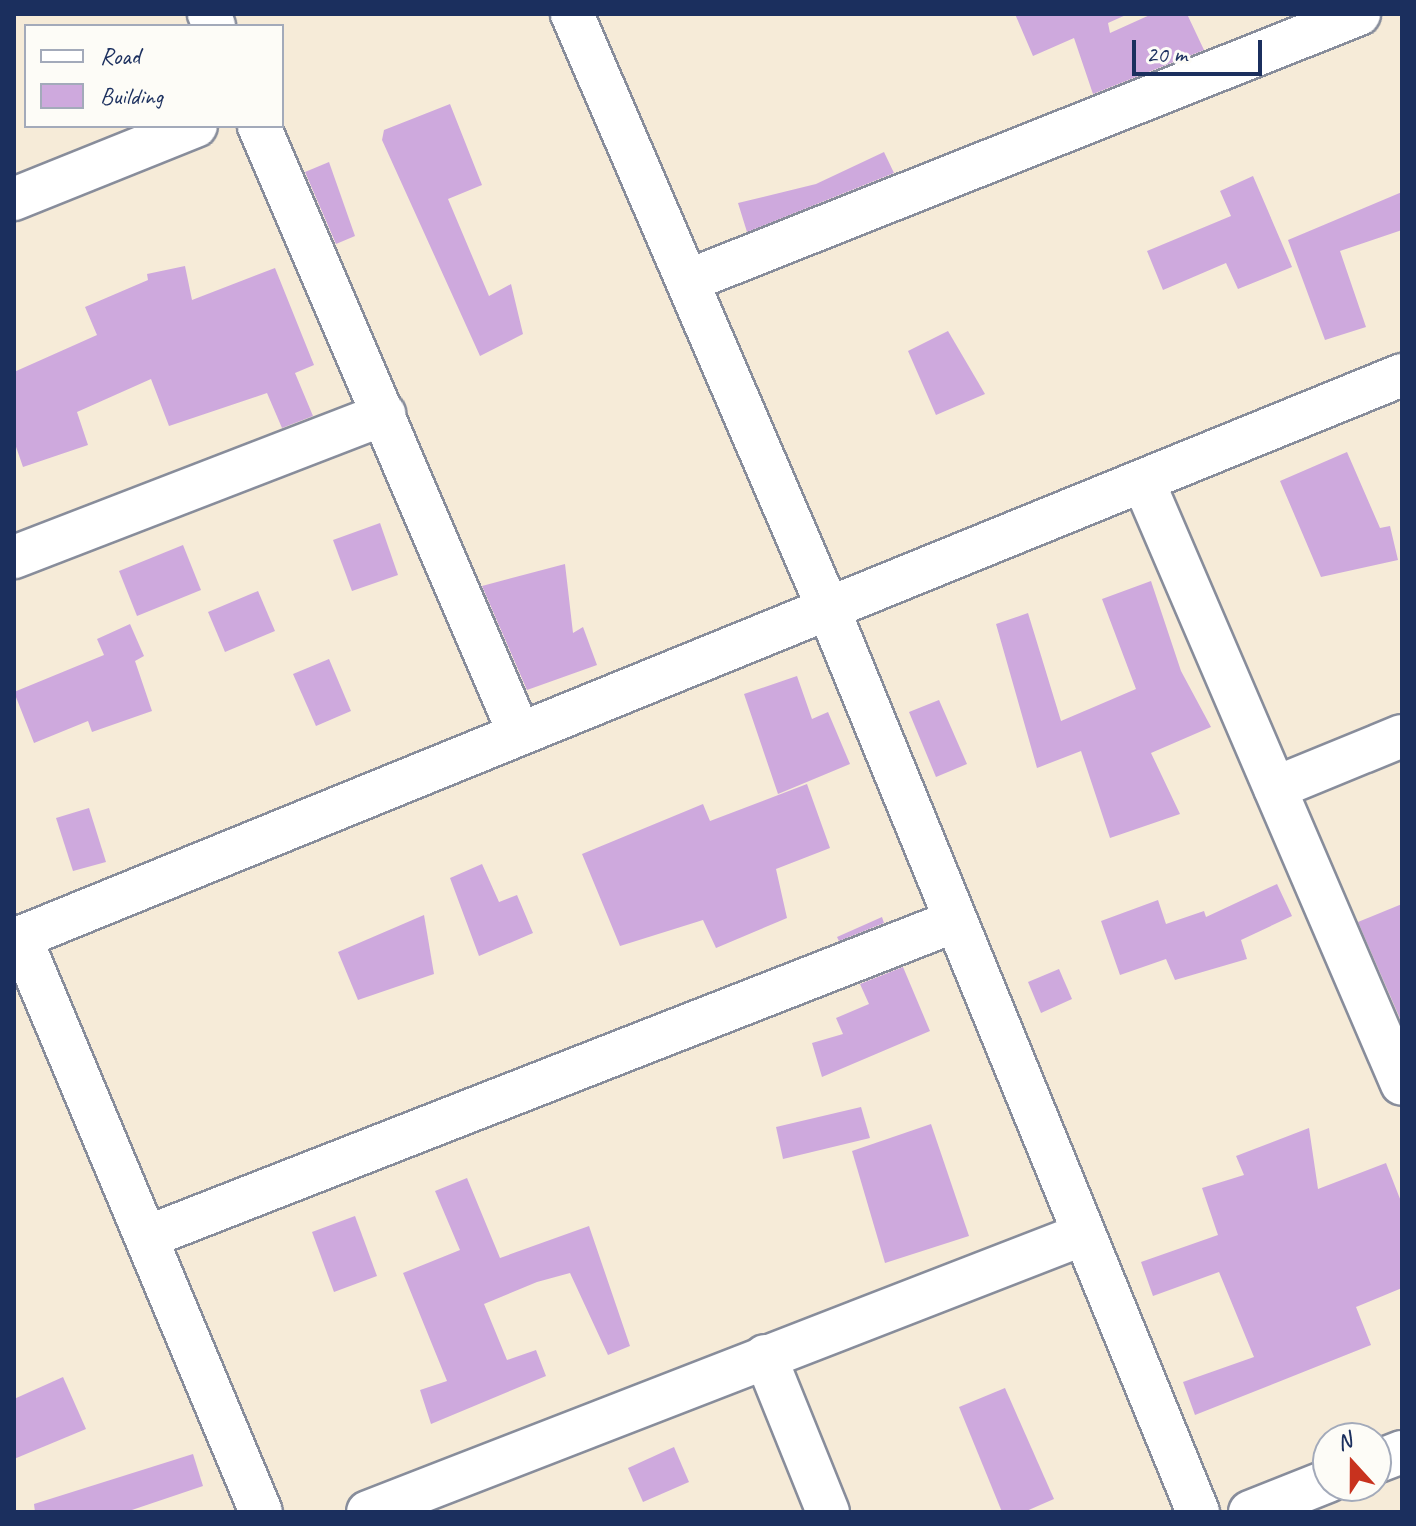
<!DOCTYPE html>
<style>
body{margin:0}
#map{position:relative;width:1416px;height:1526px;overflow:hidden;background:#f6ebd8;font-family:Caveat,sans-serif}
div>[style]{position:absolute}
.building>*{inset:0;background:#cea9dd}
.roads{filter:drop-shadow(2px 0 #888d9b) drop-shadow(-2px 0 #888d9b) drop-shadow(0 2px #888d9b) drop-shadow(0 -2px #888d9b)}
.minor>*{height:42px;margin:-21px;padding:0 21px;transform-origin:21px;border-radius:21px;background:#fff}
span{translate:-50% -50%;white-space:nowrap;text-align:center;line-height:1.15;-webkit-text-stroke:6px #fdfcf7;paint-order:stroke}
.frame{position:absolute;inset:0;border:16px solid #1b2f5e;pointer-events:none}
.legend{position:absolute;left:24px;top:24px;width:260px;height:104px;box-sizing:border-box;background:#fdfcf7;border:2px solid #a3aaba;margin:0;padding:10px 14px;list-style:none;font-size:24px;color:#1b2f5e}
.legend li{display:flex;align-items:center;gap:16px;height:40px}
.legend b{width:40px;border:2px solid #a3aaba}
.north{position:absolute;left:1312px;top:1422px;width:80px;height:80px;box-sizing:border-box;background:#fdfcf7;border:2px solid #a3aaba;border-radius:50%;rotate:339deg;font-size:22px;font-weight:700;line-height:32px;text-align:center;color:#1b2f5e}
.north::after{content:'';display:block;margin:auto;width:28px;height:36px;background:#c8321e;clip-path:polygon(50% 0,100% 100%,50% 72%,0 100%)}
.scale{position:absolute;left:1132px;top:40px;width:130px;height:36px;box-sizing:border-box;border:4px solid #1b2f5e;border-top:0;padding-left:10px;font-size:24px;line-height:28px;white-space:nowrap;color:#1b2f5e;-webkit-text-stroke:6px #fdfcf7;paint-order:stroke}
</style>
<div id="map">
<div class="building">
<div style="clip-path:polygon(1015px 14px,1128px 14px,1108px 23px,1110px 33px,1152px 14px,1187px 14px,1204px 50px,1093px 94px,1074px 38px,1033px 56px)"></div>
<div style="clip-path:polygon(450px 104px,482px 185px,448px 199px,489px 296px,511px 284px,523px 334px,480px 356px,382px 140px,384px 130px)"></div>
<div style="clip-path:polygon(884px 152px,894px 173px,747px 232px,738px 203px,816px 184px)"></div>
<div style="clip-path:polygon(329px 162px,355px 236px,336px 244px,305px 172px)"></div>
<div style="clip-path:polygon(1253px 176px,1292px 267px,1238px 289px,1226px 263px,1163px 290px,1147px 251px,1231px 216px,1220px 191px)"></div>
<div style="clip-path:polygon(1402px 192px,1402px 230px,1340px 251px,1366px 327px,1325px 340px,1288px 240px)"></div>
<div style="clip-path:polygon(185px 266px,192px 300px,275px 268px,314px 365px,295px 373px,313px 416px,282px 428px,267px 393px,169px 426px,151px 379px,77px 412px,88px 445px,23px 467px,14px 441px,14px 372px,97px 335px,85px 307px,148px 280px,147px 274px)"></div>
<div style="clip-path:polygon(948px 331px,985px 394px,936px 415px,908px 351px)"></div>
<div style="clip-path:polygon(1347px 452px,1380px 528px,1390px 526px,1398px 560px,1321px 577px,1280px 481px)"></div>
<div style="clip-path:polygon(380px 523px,398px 575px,352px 591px,333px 540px)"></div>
<div style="clip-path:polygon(183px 545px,201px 590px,137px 616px,119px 571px)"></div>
<div style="clip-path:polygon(565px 564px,573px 633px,583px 627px,597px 665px,527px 690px,482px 586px)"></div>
<div style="clip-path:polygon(1151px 581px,1181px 671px,1211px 727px,1151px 753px,1180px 814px,1110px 838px,1081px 751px,1037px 768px,996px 624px,1028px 613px,1061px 721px,1136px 689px,1102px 599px)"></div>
<div style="clip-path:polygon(258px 591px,275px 631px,225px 652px,208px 612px)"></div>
<div style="clip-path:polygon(130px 624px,144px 656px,135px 661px,152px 711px,92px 732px,88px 721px,34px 743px,14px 692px,104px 655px,97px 639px)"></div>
<div style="clip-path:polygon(329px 659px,351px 711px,316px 726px,293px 674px)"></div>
<div style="clip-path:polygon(797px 676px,812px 719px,828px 712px,850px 764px,778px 794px,744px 694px)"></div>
<div style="clip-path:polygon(939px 700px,967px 764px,936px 777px,909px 712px)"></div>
<div style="clip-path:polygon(807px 784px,830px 848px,776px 869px,787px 918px,716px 948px,703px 920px,620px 946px,582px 854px,703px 804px,710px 821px)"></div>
<div style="clip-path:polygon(89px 808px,106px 862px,73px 871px,56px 818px)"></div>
<div style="clip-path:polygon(482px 864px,499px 902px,517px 895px,533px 933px,479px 956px,450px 878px)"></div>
<div style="clip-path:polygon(1277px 884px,1292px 916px,1241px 940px,1247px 959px,1175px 980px,1166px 959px,1120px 975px,1101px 921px,1158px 900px,1166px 924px,1204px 911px,1206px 917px)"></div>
<div style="clip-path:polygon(1402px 904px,1402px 1023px,1358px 922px)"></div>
<div style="clip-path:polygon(424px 915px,434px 974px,358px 1000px,338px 952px)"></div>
<div style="clip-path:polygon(882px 917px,884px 923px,839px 941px,837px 937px)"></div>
<div style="clip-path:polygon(903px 967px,930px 1031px,822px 1077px,812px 1043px,843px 1034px,836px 1018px,869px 1004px,860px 984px)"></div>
<div style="clip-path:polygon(1059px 969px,1072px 999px,1041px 1013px,1028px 982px)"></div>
<div style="clip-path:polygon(861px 1107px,870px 1138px,783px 1159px,776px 1127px)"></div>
<div style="clip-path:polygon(931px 1124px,969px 1236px,885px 1263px,852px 1151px)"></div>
<div style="clip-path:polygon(1309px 1128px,1318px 1189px,1386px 1163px,1402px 1204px,1402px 1288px,1356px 1307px,1371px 1345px,1195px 1415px,1183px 1382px,1254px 1357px,1219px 1272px,1153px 1296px,1141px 1262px,1218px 1235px,1202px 1188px,1244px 1175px,1236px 1156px)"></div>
<div style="clip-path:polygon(467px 1178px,500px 1258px,589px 1226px,630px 1346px,608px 1355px,570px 1273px,537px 1282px,484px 1304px,507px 1360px,536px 1350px,546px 1376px,431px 1424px,420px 1390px,447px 1381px,403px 1273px,460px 1250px,435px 1191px)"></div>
<div style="clip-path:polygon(355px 1216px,377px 1276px,334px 1292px,312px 1232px)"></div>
<div style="clip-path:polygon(63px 1377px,86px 1429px,14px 1459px,14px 1399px)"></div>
<div style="clip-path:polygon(1005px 1388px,1054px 1499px,1024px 1512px,1002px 1512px,959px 1407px)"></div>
<div style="clip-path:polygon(674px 1447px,689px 1482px,643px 1502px,628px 1468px)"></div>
<div style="clip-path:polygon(193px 1454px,203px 1486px,126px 1512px,35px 1512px,34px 1504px)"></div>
</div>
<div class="roads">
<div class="minor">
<div style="left:209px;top:14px;width:13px;rotate:67deg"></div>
<div style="left:572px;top:14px;width:647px;rotate:66.69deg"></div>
<div style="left:828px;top:608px;width:977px;rotate:67.74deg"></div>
<div style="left:259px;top:126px;width:658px;rotate:66.82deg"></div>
<div style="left:14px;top:199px;width:196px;rotate:-21.9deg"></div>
<div style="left:690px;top:280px;width:720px;rotate:-21.68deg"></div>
<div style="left:1143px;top:481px;width:656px;rotate:66.76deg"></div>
<div style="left:14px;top:557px;width:397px;rotate:-21.1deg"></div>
<div style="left:1275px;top:788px;width:137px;rotate:-22.3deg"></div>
<div style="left:20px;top:937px;width:623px;rotate:67.26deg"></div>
<div style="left:14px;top:940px;width:1499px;rotate:-22.15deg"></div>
<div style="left:147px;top:1237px;width:868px;rotate:-21.36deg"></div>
<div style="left:765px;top:1356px;width:168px;rotate:68deg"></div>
<div style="left:1376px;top:1462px;width:28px;rotate:-21deg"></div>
<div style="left:368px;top:1512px;width:768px;rotate:-21.22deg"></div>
<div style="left:1250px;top:1512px;width:84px;rotate:-21.7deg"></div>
</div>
</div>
<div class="frame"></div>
<ul class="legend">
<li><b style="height:10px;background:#fff"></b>Road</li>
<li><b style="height:22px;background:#cea9dd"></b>Building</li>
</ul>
<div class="north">N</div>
<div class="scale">20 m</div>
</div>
